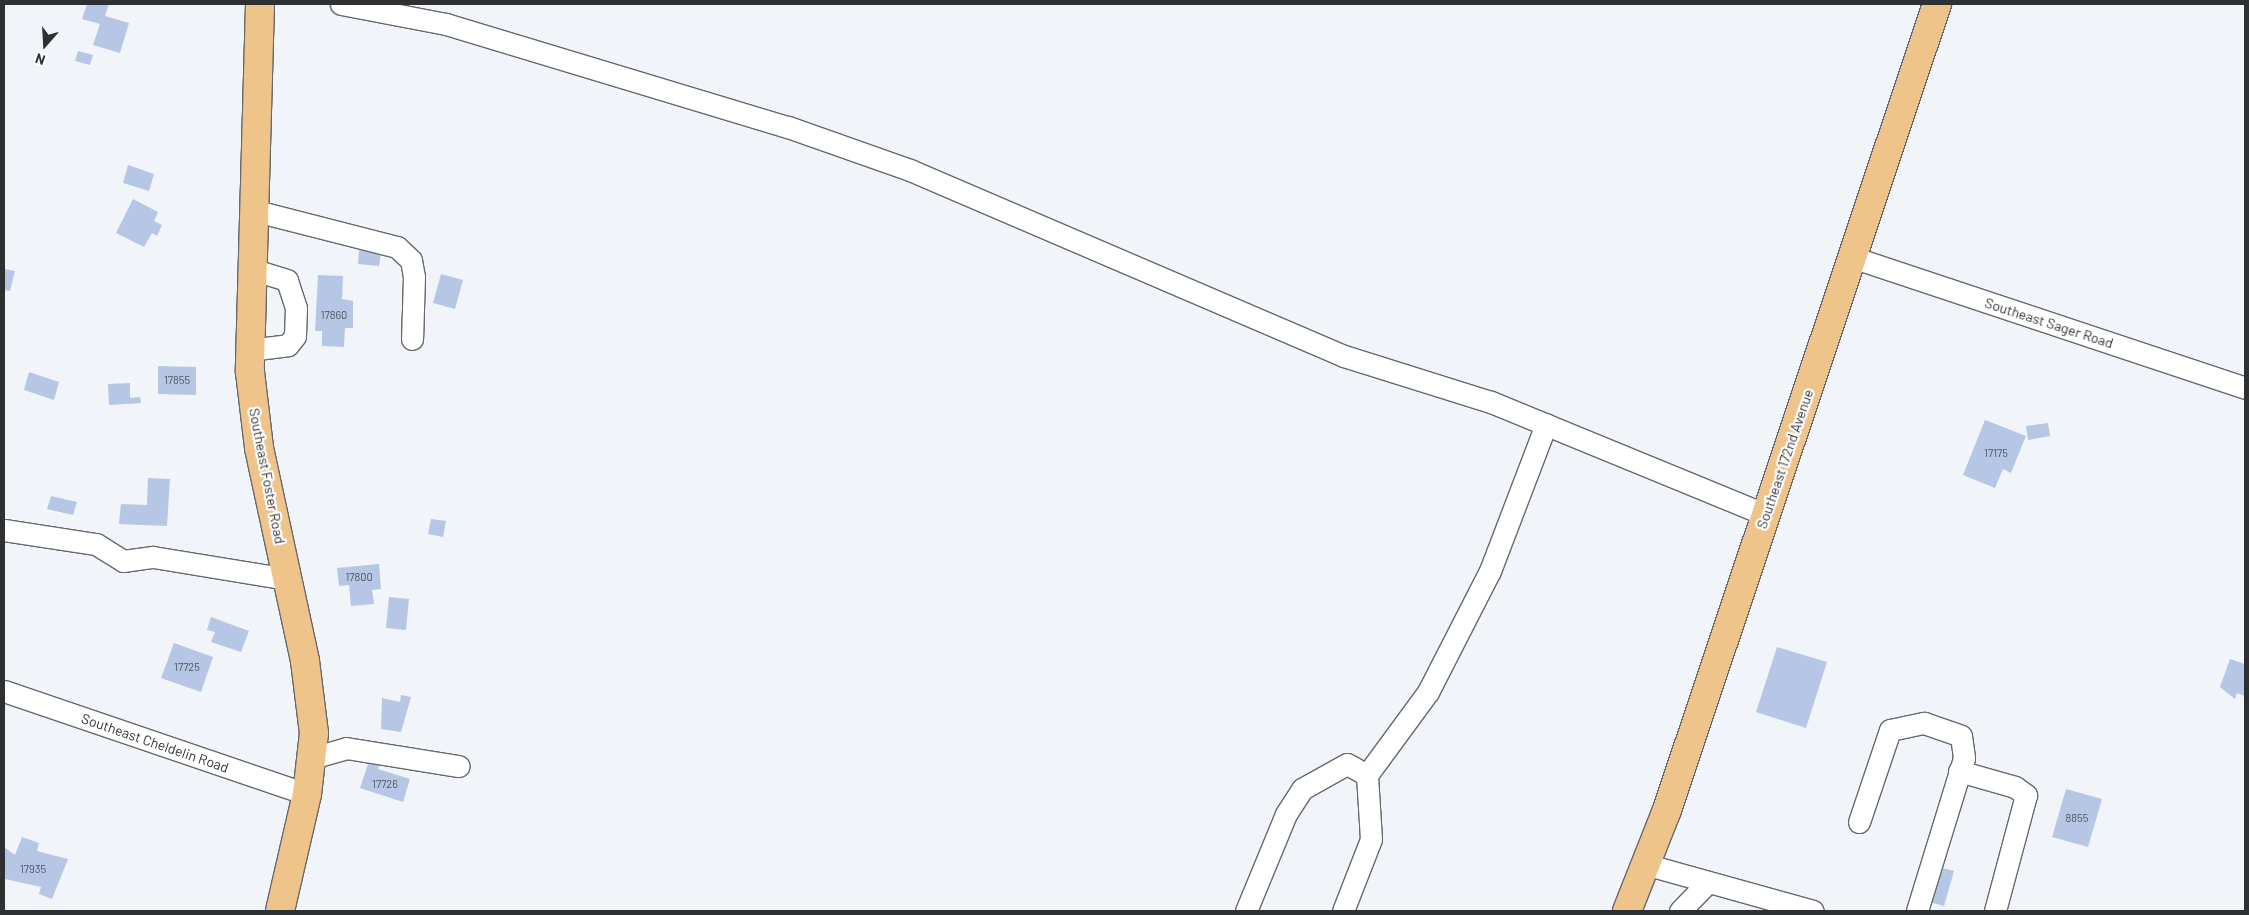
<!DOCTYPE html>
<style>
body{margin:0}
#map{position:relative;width:2249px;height:915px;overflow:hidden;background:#f1f4f9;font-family:Barlow,sans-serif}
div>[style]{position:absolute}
.building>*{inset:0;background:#b5c7e4}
.roads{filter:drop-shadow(1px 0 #66686d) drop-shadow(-1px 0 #66686d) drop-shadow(0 1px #66686d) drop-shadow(0 -1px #66686d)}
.minor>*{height:21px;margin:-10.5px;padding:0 10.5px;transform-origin:10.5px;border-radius:10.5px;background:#fff}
.major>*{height:28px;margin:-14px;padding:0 14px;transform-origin:14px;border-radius:14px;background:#eec48a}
span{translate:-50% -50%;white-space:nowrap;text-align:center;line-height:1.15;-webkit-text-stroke:4.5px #fff;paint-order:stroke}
.number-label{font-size:11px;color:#50565e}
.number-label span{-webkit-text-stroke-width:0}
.street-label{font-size:14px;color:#2f3032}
.frame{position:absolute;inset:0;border:5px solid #2f3032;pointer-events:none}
.north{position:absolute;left:20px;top:20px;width:50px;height:50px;-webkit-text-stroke:4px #fff;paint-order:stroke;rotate:199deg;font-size:14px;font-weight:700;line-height:20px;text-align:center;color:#2f3032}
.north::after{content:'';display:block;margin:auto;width:18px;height:22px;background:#2f3032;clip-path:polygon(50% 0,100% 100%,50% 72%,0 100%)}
</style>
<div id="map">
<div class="building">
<div style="clip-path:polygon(87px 4px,109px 4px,105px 16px,129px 23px,120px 53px,93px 45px,100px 24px,82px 19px)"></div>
<div style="clip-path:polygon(78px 51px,93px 55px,90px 65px,75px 61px)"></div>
<div style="clip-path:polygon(128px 165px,154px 174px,149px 191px,123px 183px)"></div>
<div style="clip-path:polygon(133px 199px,158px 212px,154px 221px,162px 225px,157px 236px,152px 233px,144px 247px,116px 233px)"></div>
<div style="clip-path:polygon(359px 250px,381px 252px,379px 266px,358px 264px)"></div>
<div style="clip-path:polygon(4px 269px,15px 271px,10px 291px,4px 290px)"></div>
<div style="clip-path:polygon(441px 274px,463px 280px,455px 309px,433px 303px)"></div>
<div style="clip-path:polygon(318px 275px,343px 276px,342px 299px,353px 301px,353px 328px,345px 328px,344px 347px,322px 346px,322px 331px,315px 331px)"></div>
<div style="clip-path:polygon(158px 366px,196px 367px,196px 395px,158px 394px)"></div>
<div style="clip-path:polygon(29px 372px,59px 382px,54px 400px,24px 390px)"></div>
<div style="clip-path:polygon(130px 383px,130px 398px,140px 397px,141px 403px,109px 405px,108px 384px)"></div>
<div style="clip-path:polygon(1985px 420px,2026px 436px,2011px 473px,2003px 469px,1995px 488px,1963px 475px)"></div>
<div style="clip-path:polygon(2048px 423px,2050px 436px,2028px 440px,2026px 426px)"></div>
<div style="clip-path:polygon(148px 478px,170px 479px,167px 526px,119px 524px,121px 504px,147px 505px)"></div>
<div style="clip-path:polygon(51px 496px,77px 502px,73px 515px,47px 509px)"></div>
<div style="clip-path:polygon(431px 519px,446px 521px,443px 537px,428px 534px)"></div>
<div style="clip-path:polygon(379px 564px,381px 589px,372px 590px,374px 604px,351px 606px,349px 585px,339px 586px,337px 568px)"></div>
<div style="clip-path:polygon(389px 597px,409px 599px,406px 630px,386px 628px)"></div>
<div style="clip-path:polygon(211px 617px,249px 631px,241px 652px,211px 642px,215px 632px,207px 630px)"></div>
<div style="clip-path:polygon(174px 643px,213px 657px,201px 692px,161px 678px)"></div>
<div style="clip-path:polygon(1777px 647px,1827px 662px,1806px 728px,1756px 712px)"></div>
<div style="clip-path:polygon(2230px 659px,2245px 664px,2245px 696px,2237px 693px,2235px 699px,2220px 687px)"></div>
<div style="clip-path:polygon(401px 695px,411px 697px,401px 732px,381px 729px,382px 698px,400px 702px)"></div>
<div style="clip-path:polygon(370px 758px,380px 761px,378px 769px,410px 779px,403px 802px,360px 788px)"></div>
<div style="clip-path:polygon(2066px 789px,2102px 799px,2088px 847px,2052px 837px)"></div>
<div style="clip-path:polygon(22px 837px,39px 843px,37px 851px,68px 859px,52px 899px,39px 894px,41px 887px,5px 879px,4px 847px,15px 855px)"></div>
<div style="clip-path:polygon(1935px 866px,1954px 871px,1944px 906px,1925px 901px)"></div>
</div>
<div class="roads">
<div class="minor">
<div style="left:341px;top:4px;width:107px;rotate:10.8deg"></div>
<div style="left:446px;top:24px;width:357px;rotate:16.8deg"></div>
<div style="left:788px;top:127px;width:129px;rotate:19.4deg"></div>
<div style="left:910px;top:170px;width:472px;rotate:23.2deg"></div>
<div style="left:1344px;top:356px;width:154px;rotate:17.4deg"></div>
<div style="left:1491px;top:402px;width:297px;rotate:22.3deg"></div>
<div style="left:252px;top:210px;width:150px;rotate:14.3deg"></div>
<div style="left:397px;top:247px;width:19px;rotate:43deg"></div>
<div style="left:411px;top:260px;width:17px;rotate:80deg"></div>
<div style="left:414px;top:277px;width:62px;rotate:91.8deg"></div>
<div style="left:1852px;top:257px;width:414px;rotate:18.4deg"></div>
<div style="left:249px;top:350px;width:39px;rotate:-7deg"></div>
<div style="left:288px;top:345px;width:11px;rotate:-52deg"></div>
<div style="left:295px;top:336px;width:28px;rotate:-88deg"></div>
<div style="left:296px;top:308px;width:29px;rotate:-108deg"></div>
<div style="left:287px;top:280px;width:39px;rotate:-163deg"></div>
<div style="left:4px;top:530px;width:93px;rotate:8.7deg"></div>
<div style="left:96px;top:544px;width:32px;rotate:32deg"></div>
<div style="left:123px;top:561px;width:30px;rotate:-8deg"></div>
<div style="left:153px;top:557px;width:137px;rotate:9.3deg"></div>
<div style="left:4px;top:691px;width:320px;rotate:18.8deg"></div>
<div style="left:312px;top:758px;width:35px;rotate:-16deg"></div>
<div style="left:346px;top:748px;width:114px;rotate:9.1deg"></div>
<div style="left:1959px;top:771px;width:58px;rotate:15.9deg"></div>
<div style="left:2015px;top:787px;width:14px;rotate:36deg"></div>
<div style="left:2026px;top:795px;width:120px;rotate:105deg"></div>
<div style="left:1859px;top:822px;width:97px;rotate:-71.4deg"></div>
<div style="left:1890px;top:730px;width:35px;rotate:-12deg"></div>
<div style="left:1924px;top:723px;width:39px;rotate:19deg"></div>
<div style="left:1961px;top:736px;width:22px;rotate:82deg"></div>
<div style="left:1964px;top:758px;width:160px;rotate:107.1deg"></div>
<div style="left:1648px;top:865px;width:171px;rotate:15.6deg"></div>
<div style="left:1246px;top:911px;width:105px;rotate:-67.6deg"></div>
<div style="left:1286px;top:814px;width:30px;rotate:-57deg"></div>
<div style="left:1302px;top:789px;width:51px;rotate:-29.1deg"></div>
<div style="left:1347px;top:764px;width:23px;rotate:29deg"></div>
<div style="left:1343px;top:911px;width:77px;rotate:-68.7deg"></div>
<div style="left:1371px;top:839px;width:64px;rotate:-93.6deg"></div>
<div style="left:1367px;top:775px;width:103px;rotate:-53.7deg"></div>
<div style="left:1428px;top:692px;width:136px;rotate:-62.9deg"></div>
<div style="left:1490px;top:571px;width:157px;rotate:-69.1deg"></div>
<div style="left:1680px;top:911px;width:40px;rotate:-46deg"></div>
</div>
<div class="major">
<div style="left:260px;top:4px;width:368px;rotate:91.6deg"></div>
<div style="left:250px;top:372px;width:77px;rotate:83.2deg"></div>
<div style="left:259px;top:448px;width:218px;rotate:77.8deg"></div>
<div style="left:305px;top:661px;width:73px;rotate:82.9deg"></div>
<div style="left:314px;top:733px;width:61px;rotate:96.5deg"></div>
<div style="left:307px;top:794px;width:120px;rotate:103deg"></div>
<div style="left:1627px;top:911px;width:109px;rotate:-68.4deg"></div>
<div style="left:1667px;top:810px;width:850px;rotate:-71.48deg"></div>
</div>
</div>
<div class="number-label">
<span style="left:334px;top:315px">17860</span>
<span style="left:177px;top:380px">17855</span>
<span style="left:1996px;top:453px">17175</span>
<span style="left:359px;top:577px">17800</span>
<span style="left:187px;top:667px">17725</span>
<span style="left:385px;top:784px">17726</span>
<span style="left:2077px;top:818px">8855</span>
<span style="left:33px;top:869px">17935</span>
</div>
<div class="street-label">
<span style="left:2049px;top:323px;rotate:18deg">Southeast Sager Road</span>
<span style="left:1785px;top:459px;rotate:-71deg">Southeast 172nd Avenue</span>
<span style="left:267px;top:476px;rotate:79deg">Southeast Foster Road</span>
<span style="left:155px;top:743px;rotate:19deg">Southeast Cheldelin Road</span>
</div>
<div class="frame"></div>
<div class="north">N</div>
</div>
